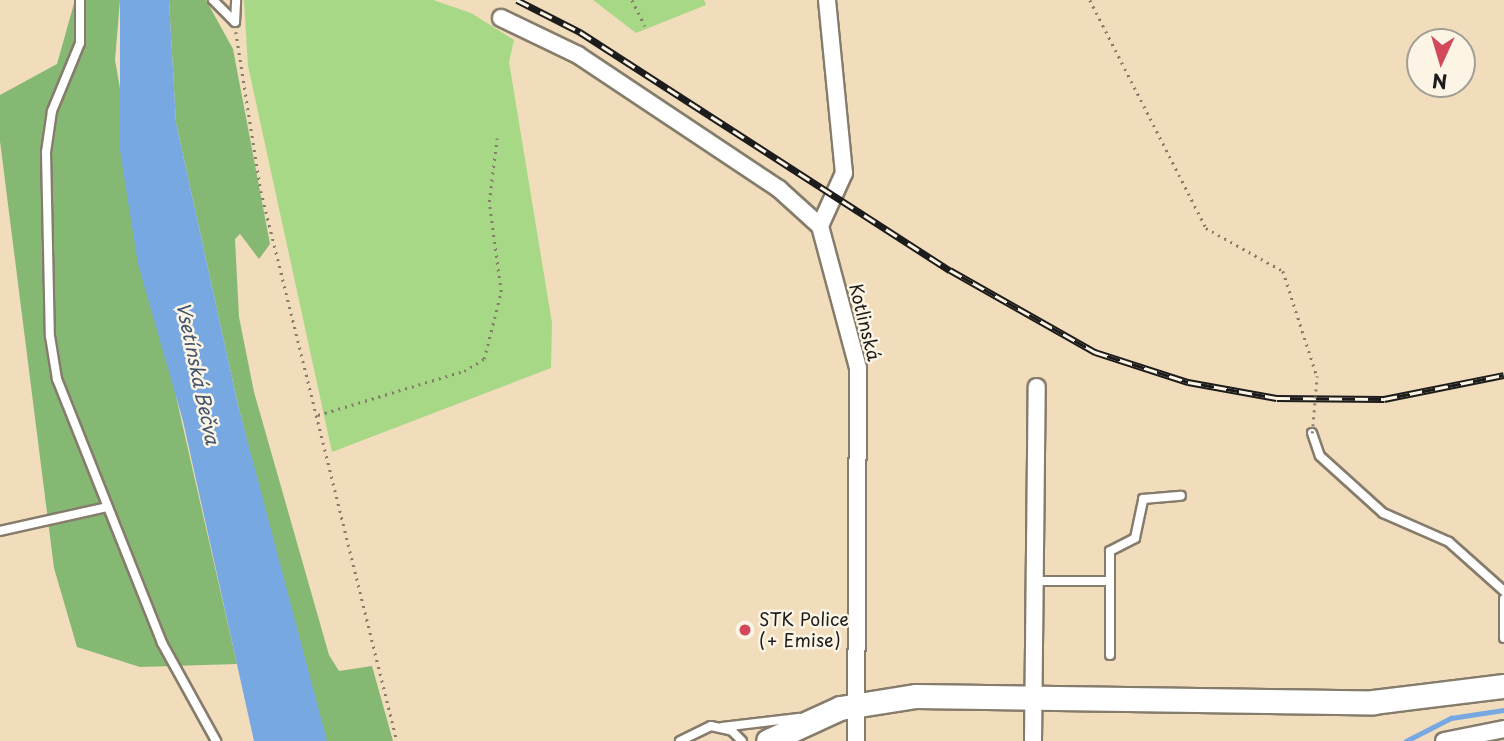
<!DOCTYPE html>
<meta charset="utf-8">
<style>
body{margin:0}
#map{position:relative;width:1504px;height:741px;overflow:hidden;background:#f1dcbc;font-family:"Playpen Sans",sans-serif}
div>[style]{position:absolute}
.green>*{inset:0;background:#a7d886}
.forest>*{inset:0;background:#85b873}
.water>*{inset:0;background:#77a8e2}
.stream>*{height:4.5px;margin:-2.25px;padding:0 2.25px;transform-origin:2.25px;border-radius:2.25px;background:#77a8e2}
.path>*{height:2.5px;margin-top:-1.25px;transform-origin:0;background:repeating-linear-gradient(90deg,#867c6c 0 2px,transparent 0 7px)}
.roads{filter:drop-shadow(2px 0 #867c6c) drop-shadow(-2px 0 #867c6c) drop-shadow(0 2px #867c6c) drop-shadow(0 -2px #867c6c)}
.lane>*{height:8px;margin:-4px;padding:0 4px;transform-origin:4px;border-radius:4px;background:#fff}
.street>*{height:16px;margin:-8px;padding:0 8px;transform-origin:8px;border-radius:8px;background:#fff}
.secondary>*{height:23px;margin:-11.5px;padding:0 11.5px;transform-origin:11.5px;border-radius:11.5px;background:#fff}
.rail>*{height:7px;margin-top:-3.5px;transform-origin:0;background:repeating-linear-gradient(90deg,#fcf5e5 0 13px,#1c1c1c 0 26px);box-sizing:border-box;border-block:2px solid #1c1c1c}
.path-bridge>*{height:2.5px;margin-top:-1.25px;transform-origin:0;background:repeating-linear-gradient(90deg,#867c6c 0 2px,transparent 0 7px)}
.dots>*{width:19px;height:19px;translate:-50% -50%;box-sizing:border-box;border:4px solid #fcf5e5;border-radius:50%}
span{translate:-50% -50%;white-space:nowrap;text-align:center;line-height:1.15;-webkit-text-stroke:5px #fcf5e5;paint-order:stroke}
.street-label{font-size:18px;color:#1c1c1c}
.poi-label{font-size:18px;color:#1c1c1c}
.left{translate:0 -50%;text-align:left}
.water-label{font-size:19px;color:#40546b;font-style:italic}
.north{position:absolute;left:1406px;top:28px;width:70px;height:70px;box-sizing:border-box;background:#fcf5e5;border:2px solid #a29e95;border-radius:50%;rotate:184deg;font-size:19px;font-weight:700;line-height:28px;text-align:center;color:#1c1c1c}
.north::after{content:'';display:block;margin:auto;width:24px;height:32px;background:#d1495b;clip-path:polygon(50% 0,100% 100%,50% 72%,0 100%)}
</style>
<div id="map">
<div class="green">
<div style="clip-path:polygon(244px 0,433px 0,471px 13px,514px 40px,509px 62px,552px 323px,551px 368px,332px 452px,248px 66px)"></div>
<div style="clip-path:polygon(593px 0,704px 0,706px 5px,636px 33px)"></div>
</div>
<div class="forest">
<div style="clip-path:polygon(75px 0,120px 0,115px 60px,167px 357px,237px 664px,140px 667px,77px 647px,54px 568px,0 141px,0 95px,57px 64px)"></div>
<div style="clip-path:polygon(169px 0,206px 0,233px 49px,270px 244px,259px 259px,240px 234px,235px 239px,239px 317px,254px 392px,329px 655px,339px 671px,372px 666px,393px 741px,324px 741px,238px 405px,176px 123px)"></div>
</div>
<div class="water">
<div style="clip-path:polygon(120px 0,169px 0,176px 123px,238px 405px,327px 741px,254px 741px,183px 421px,138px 264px,120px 151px)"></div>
</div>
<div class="stream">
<div style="left:1406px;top:741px;width:51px;rotate:-27.1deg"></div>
<div style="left:1451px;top:718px;width:54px;rotate:-8.6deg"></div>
</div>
<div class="path">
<div style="left:632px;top:0;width:29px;rotate:63deg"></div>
<div style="left:1090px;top:0;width:256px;rotate:63deg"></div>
<div style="left:1206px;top:228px;width:88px;rotate:29.2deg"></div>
<div style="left:1283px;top:271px;width:110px;rotate:72.1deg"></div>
<div style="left:236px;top:32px;width:161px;rotate:81.1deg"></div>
<div style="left:261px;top:191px;width:567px;rotate:76.11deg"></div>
<div style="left:318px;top:415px;width:152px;rotate:-16.8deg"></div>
<div style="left:464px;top:371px;width:23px;rotate:-31deg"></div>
<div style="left:484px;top:359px;width:69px;rotate:-75.8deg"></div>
<div style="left:501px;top:292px;width:91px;rotate:-97.6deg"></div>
<div style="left:489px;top:202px;width:64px;rotate:-82.9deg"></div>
</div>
<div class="roads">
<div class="lane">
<div style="left:80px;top:0;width:43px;rotate:90deg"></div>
<div style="left:80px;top:43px;width:74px;rotate:112.4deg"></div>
<div style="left:52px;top:111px;width:41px;rotate:98.3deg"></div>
<div style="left:46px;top:152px;width:184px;rotate:88.8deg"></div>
<div style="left:50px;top:336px;width:44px;rotate:80.8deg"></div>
<div style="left:57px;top:379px;width:284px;rotate:68.3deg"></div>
<div style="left:162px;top:643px;width:112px;rotate:61.1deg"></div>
<div style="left:213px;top:0;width:31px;rotate:45deg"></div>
<div style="left:235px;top:22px;width:22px;rotate:-87deg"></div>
<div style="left:1312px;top:433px;width:24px;rotate:71deg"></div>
<div style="left:1320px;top:456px;width:85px;rotate:42.1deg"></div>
<div style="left:1383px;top:513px;width:72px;rotate:23.7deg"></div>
<div style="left:1449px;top:542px;width:74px;rotate:41.7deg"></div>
<div style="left:0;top:531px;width:110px;rotate:-12.6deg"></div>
<div style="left:1036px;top:581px;width:74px"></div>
<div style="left:1110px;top:581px;width:74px;rotate:90deg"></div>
<div style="left:1110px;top:581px;width:30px;rotate:-90deg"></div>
<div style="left:1110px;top:551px;width:28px;rotate:-27deg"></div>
<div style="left:1135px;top:538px;width:40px;rotate:-78deg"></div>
<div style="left:1143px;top:499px;width:38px;rotate:-5deg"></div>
<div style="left:1504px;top:599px;width:39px;rotate:90deg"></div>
<div style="left:722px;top:727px;width:77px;rotate:-6.8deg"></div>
<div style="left:680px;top:741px;width:34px;rotate:-26deg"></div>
<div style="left:711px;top:726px;width:22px;rotate:13deg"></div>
<div style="left:732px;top:731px;width:14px;rotate:45deg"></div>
</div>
<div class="street">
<div style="left:827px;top:0;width:174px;rotate:84.4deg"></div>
<div style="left:844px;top:173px;width:58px;rotate:114.4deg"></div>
<div style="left:820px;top:226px;width:147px;rotate:75deg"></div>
<div style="left:858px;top:368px;width:373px;rotate:90.3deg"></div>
<div style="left:501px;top:18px;width:85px;rotate:25.7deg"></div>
<div style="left:578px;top:55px;width:242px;rotate:33.7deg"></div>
<div style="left:779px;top:189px;width:55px;rotate:42.1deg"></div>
<div style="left:1033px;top:741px;width:354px;rotate:-89.4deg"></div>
<div style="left:1444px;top:741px;width:61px;rotate:-11.3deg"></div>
</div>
<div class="secondary">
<div style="left:768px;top:741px;width:79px;rotate:-24.6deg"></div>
<div style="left:840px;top:708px;width:77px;rotate:-9deg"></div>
<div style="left:916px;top:696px;width:457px;rotate:0.8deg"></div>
<div style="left:1373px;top:702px;width:132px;rotate:-7deg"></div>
</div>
</div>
<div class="rail">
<div style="left:517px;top:0;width:71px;rotate:26.9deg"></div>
<div style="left:580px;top:32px;width:440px;rotate:32.8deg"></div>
<div style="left:950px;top:270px;width:167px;rotate:29.5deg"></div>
<div style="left:1095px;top:352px;width:98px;rotate:17.9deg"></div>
<div style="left:1188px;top:382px;width:90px;rotate:10.2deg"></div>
<div style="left:1277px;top:398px;width:107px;rotate:0.5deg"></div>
<div style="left:1384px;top:399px;width:122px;rotate:-11.3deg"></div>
</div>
<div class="path-bridge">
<div style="left:1312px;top:433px;width:57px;rotate:-85deg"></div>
</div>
<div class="dots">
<div style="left:745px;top:630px;background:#d1495b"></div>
</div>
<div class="street-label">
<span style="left:865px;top:322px;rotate:76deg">Kotlinská</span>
</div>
<div class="poi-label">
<span class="left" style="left:759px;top:630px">STK Police<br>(+ Emise)</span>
</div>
<div class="water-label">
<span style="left:198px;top:373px;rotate:78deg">Vsetínská Bečva</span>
</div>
<div class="north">N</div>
</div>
